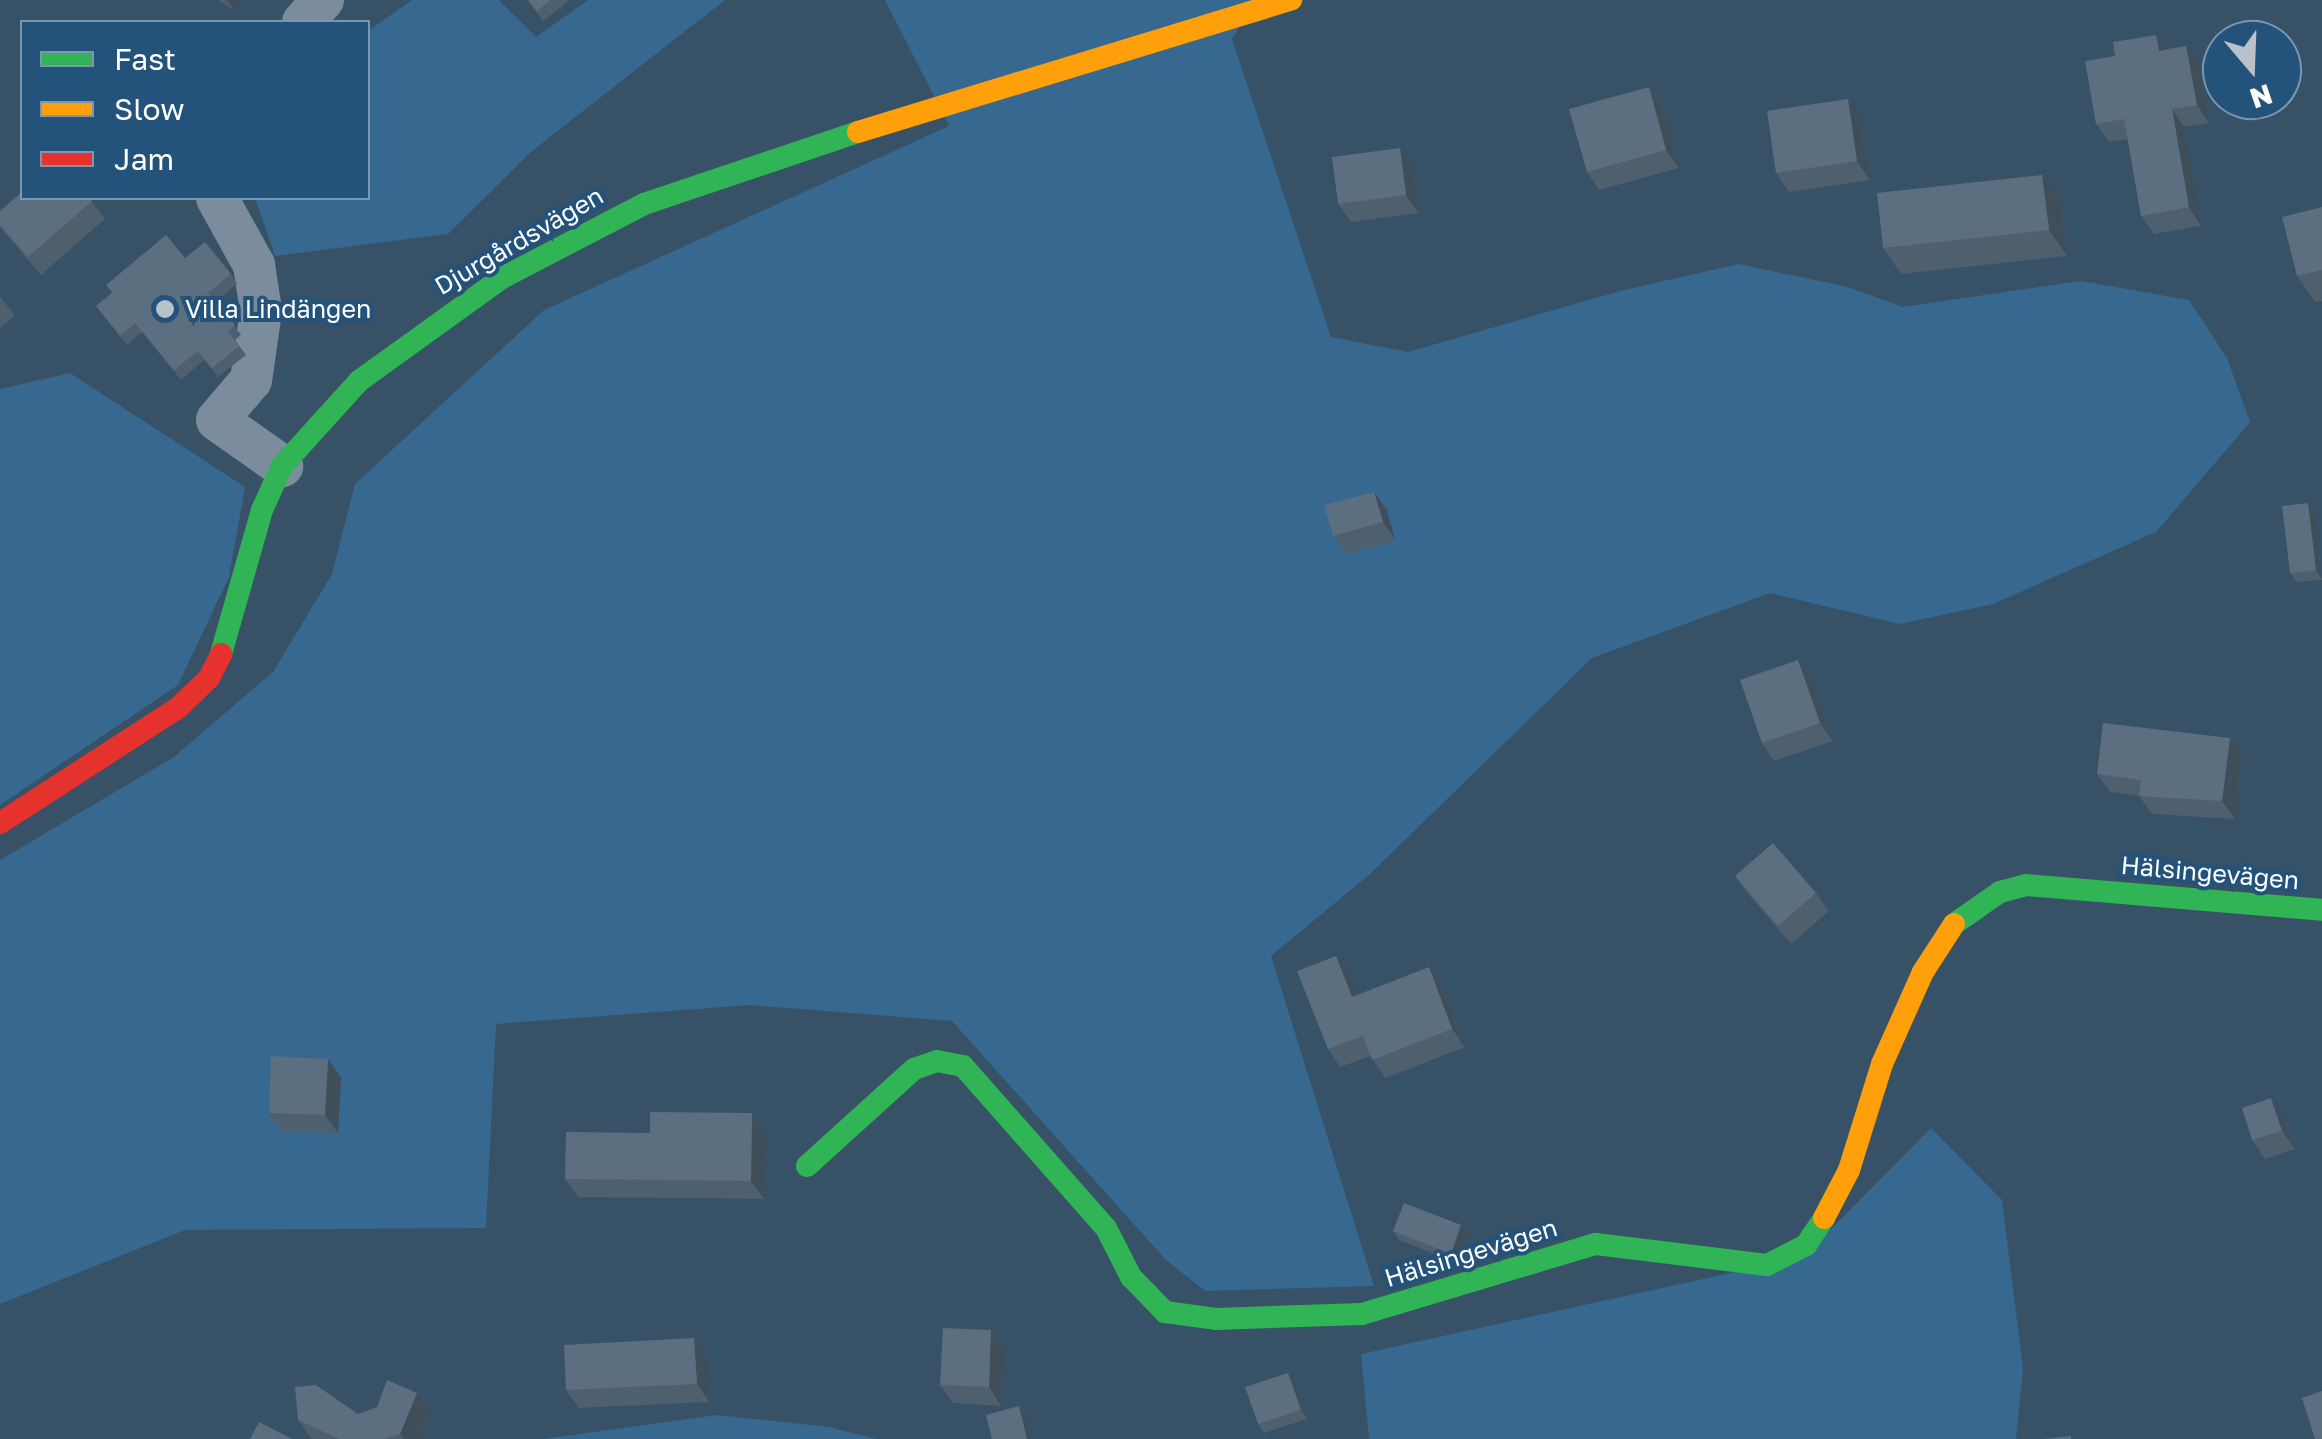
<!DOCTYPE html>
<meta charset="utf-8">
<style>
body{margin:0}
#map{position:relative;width:2322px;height:1439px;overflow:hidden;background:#375166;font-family:"Golos Text",sans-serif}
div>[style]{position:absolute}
.green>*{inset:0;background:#366890}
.street>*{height:42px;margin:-21px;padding:0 21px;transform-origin:21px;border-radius:21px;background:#7b8d9d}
.fast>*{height:22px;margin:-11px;padding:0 11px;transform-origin:11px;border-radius:11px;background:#30b455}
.slow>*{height:22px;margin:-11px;padding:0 11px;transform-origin:11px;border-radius:11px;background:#ff9f0a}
.jam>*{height:22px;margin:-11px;padding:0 11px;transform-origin:11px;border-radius:11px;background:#e5322d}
.wall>*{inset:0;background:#4e5f6e}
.shaded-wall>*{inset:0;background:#404e5a}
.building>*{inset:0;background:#5b6f80}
.dots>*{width:28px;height:28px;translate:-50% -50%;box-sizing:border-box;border:5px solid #23527a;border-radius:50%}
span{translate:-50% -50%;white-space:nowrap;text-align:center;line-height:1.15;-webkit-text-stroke:8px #23527a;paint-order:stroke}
.street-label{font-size:25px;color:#fff}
.poi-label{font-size:25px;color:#fff}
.left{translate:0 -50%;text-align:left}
.legend{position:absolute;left:20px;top:20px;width:350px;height:180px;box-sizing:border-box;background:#23527a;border:2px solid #7b97af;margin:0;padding:12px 18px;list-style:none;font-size:30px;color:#fff}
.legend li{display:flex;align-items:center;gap:20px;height:50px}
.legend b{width:50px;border:2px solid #7b97af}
.north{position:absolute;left:2202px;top:20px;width:100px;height:100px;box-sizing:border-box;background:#23527a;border:2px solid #7b97af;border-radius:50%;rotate:161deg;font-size:28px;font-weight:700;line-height:40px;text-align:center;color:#fff}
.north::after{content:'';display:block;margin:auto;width:35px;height:45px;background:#b9c2c9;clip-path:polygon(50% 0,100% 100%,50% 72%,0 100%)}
</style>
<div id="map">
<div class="green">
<div style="clip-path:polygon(412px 0,499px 0,536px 37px,588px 0,725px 0,532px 151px,448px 234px,275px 256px,255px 198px,368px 198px,368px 31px)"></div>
<div style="clip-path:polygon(885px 0,1256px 0,1232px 39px,1331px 337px,1408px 352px,1620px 291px,1738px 264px,1848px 287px,1902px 307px,2081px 281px,2189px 300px,2227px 358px,2250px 422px,2156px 532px,1993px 604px,1900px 624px,1770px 593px,1592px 658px,1370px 874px,1271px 956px,1374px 1286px,1205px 1291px,1165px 1259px,952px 1021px,751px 1005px,496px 1024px,486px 1228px,185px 1230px,0 1304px,0 860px,174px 757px,273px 672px,332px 574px,355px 484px,544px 310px,949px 126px)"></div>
<div style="clip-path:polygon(70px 373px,245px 487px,229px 577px,178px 685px,0 805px,0 389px)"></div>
<div style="clip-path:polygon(1931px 1128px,2002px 1200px,2023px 1369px,2016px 1439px,1369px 1439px,1361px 1354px,1803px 1257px)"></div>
<div style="clip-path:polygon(717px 1415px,829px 1427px,876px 1439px,543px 1439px)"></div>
</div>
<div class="street">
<div style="left:303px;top:22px;width:30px;rotate:-48deg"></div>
<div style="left:217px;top:198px;width:77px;rotate:61.1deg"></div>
<div style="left:254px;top:265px;width:47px;rotate:81.3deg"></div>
<div style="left:261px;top:311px;width:70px;rotate:98.2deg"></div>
<div style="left:251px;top:380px;width:52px;rotate:130.4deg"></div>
<div style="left:217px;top:420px;width:80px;rotate:35.3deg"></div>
</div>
<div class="fast">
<div style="left:221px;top:654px;width:150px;rotate:-74.1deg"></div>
<div style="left:262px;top:510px;width:48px;rotate:-65.6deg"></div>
<div style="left:282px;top:466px;width:115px;rotate:-47.8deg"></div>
<div style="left:359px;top:381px;width:176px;rotate:-35.8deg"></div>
<div style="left:502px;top:278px;width:160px;rotate:-27.5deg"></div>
<div style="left:644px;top:204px;width:226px;rotate:-18.6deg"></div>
<div style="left:1954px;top:924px;width:56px;rotate:-34.8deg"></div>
<div style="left:2000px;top:892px;width:27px;rotate:-15deg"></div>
<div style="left:2026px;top:885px;width:297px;rotate:4.8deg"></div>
<div style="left:807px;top:1166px;width:144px;rotate:-42.2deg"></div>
<div style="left:914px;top:1069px;width:24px;rotate:-19deg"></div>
<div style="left:937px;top:1061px;width:26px;rotate:11deg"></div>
<div style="left:963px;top:1066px;width:216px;rotate:48.6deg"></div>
<div style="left:1106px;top:1228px;width:55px;rotate:63deg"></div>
<div style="left:1131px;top:1277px;width:49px;rotate:45.8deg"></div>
<div style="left:1165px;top:1312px;width:51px;rotate:7.8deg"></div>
<div style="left:1216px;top:1319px;width:146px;rotate:-2deg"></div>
<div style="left:1362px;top:1314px;width:244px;rotate:-16.7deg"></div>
<div style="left:1596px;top:1244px;width:172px;rotate:7deg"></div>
<div style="left:1767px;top:1265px;width:44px;rotate:-27.1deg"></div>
<div style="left:1806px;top:1245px;width:32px;rotate:-56deg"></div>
</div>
<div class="slow">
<div style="left:858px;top:132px;width:453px;rotate:-17deg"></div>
<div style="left:1824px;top:1218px;width:54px;rotate:-62.5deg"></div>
<div style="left:1849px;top:1170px;width:111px;rotate:-72.7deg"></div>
<div style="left:1882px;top:1064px;width:101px;rotate:-66deg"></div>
<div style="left:1923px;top:972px;width:57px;rotate:-57.1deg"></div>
</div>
<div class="jam">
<div style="left:0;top:823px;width:213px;rotate:-32.9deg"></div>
<div style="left:179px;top:707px;width:42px;rotate:-44deg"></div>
<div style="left:209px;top:678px;width:27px;rotate:-63deg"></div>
</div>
<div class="wall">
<div style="clip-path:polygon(218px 0,242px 0,235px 11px)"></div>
<div style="clip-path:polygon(527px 0,570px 0,543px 21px)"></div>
<div style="clip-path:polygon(2156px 35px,2166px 49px,2186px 46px,2199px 64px,2209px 123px,2184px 127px,2201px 226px,2154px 234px,2141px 216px,2128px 139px,2109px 142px,2096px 124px,2115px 56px)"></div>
<div style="clip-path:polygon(1649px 87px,1662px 105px,1679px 168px,1599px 190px,1587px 172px)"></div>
<div style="clip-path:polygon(1860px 117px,1870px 180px,1789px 192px,1776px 173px)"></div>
<div style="clip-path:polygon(1400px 148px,1413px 166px,1419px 213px,1351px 222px,1338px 204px)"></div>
<div style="clip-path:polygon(2042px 175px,2061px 201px,2067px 256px,1901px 274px,1883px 248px)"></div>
<div style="clip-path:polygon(89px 198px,105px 219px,41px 275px,0 227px,0 211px)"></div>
<div style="clip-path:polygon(2322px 207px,2322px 301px,2315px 302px,2297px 276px)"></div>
<div style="clip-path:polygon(185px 258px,231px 274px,237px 284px,215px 302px,241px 335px,235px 340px,246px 355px,218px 377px,204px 360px,181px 380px,142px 332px,127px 345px,96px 306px,112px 293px,106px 285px)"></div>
<div style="clip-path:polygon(0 296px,15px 316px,0 328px)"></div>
<div style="clip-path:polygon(1374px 492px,1387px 510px,1395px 540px,1346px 554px,1333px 536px)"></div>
<div style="clip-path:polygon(2314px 513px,2322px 580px,2297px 582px,2290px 573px)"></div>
<div style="clip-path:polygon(1811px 678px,1833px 741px,1774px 761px,1762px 743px)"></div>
<div style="clip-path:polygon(2242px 756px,2235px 819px,2152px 814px,2139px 796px,2110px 792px,2097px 774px)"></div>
<div style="clip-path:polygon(1735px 876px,1816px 893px,1829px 911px,1791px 944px,1748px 894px)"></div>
<div style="clip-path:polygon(1336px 956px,1349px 974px,1357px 996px,1441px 986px,1465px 1047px,1385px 1078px,1371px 1056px,1340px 1067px,1328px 1049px)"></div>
<div style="clip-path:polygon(328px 1059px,341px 1077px,338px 1133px,281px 1131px,269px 1113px)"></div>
<div style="clip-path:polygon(752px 1113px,765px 1131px,764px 1199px,578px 1197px,565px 1179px,650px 1133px)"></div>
<div style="clip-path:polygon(2284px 1116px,2295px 1149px,2265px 1159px,2252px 1140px)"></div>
<div style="clip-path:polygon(1393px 1231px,1468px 1234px,1457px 1263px,1399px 1240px)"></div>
<div style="clip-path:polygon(694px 1338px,707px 1357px,709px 1402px,579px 1408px,566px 1390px)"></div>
<div style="clip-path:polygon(1004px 1348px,1001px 1406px,953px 1403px,940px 1385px)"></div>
<div style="clip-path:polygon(1295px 1382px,1307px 1419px,1264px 1433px,1258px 1424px)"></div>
<div style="clip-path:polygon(417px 1393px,430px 1411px,419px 1439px,314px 1439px,311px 1438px,298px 1420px,358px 1414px)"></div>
</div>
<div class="shaded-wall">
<div style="clip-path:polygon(227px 0,242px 0,235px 11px)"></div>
<div style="clip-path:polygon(2156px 35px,2169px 53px,2159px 51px)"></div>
<div style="clip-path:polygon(2186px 46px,2199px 64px,2209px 123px,2197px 105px)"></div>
<div style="clip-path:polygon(1649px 87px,1662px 105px,1679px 168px,1666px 150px)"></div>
<div style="clip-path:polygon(1848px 99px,1860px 117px,1870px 180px,1857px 161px)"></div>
<div style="clip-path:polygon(2172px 109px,2184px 127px,2201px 226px,2189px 207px)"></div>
<div style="clip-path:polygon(1400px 148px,1413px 166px,1419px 213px,1406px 195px)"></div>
<div style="clip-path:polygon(2042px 175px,2061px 201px,2067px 256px,2049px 230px)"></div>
<div style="clip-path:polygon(1374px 492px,1387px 510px,1395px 540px,1383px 522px)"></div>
<div style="clip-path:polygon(2308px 503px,2314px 513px,2322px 579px,2316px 570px)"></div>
<div style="clip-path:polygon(1798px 660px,1811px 678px,1833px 741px,1820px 723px)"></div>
<div style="clip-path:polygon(2230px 738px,2242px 756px,2235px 819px,2222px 801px)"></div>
<div style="clip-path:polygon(1336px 956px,1349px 974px,1365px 1016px,1352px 997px)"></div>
<div style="clip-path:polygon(1429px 967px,1441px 986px,1465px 1047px,1452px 1029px)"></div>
<div style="clip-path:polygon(328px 1059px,341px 1077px,338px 1133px,325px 1115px)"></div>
<div style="clip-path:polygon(2271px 1098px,2284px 1116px,2295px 1149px,2282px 1131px)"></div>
<div style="clip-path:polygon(752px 1113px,765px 1131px,764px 1199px,751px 1181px)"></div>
<div style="clip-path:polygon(1461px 1225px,1468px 1234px,1457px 1263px,1451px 1254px)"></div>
<div style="clip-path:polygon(991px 1330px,1004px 1348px,1001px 1406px,989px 1387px)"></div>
<div style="clip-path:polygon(694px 1338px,707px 1357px,709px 1402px,697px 1384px)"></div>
<div style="clip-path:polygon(1288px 1373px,1295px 1382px,1307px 1419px,1301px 1410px)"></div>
<div style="clip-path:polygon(417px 1393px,430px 1411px,419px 1439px,404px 1439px,400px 1434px)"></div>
<div style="clip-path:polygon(1019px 1406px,1025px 1415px,1031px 1439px,1027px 1439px)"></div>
</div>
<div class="building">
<div style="clip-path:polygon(528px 0,551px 0,537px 11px)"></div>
<div style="clip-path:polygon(2156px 35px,2159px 51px,2186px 46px,2197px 105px,2172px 109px,2189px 207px,2141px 216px,2124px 119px,2096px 124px,2085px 61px,2115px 56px,2113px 42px)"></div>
<div style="clip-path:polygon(1649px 87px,1666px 150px,1587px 172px,1569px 109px)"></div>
<div style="clip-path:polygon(1848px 99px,1857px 161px,1776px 173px,1767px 111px)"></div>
<div style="clip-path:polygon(1400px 148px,1406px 195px,1338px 204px,1332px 157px)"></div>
<div style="clip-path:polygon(2042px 175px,2049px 230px,1883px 248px,1877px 193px)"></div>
<div style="clip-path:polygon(22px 192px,22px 198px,89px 198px,92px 201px,28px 257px,0 225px,0 211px)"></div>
<div style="clip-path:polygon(2322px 207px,2322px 270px,2297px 276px,2282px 217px)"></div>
<div style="clip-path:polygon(166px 235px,185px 258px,205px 242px,231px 274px,208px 293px,235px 325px,228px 332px,239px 346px,212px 368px,198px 351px,174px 370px,135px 323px,120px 336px,96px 306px,113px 292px,106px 285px)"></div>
<div style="clip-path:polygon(1374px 492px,1383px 522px,1333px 536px,1324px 505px)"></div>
<div style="clip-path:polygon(2308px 503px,2316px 570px,2290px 573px,2282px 506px)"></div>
<div style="clip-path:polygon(1798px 660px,1820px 723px,1762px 743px,1740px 680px)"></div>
<div style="clip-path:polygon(2103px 723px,2230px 738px,2222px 801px,2139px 796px,2141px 780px,2097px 774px)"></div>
<div style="clip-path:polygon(1773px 843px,1816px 893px,1778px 926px,1735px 876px)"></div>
<div style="clip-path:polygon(1336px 956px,1352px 997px,1429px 967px,1452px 1029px,1372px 1060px,1363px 1036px,1328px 1049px,1297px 971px)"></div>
<div style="clip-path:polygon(271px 1056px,328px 1059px,325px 1115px,269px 1113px)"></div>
<div style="clip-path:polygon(2271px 1098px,2282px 1131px,2252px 1140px,2242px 1108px)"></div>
<div style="clip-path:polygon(650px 1112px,752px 1113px,751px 1181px,565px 1179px,566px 1132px,650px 1133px)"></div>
<div style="clip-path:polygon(1404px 1203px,1461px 1225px,1451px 1254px,1393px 1231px)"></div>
<div style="clip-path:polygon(943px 1328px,991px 1330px,989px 1387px,940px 1385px)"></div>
<div style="clip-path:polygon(694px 1338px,697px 1384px,566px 1390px,564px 1345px)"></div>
<div style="clip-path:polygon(1288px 1373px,1301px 1410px,1258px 1424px,1245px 1387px)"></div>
<div style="clip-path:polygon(387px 1380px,417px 1393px,400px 1434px,384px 1439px,339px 1439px,298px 1420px,295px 1387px,316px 1385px,358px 1414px,377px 1407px)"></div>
<div style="clip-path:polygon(2322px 1391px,2322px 1439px,2315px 1439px,2302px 1398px)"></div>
<div style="clip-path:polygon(1019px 1406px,1027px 1439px,992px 1439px,986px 1415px)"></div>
<div style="clip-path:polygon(259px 1422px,292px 1439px,250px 1439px)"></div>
<div style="clip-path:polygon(2071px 1436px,2071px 1439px,2044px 1439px)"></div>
</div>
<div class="dots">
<div style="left:165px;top:309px;background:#b9c2c9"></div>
</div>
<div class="street-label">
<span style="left:519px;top:241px;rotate:-30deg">Djurgårdsvägen</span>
<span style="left:2210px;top:873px;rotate:5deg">Hälsingevägen</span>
<span style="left:1471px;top:1253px;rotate:-17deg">Hälsingevägen</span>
</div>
<div class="poi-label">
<span class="left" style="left:185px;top:309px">Villa Lindängen</span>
</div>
<ul class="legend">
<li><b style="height:12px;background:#30b455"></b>Fast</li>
<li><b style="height:12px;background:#ff9f0a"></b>Slow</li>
<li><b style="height:12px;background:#e5322d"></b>Jam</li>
</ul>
<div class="north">N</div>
</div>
